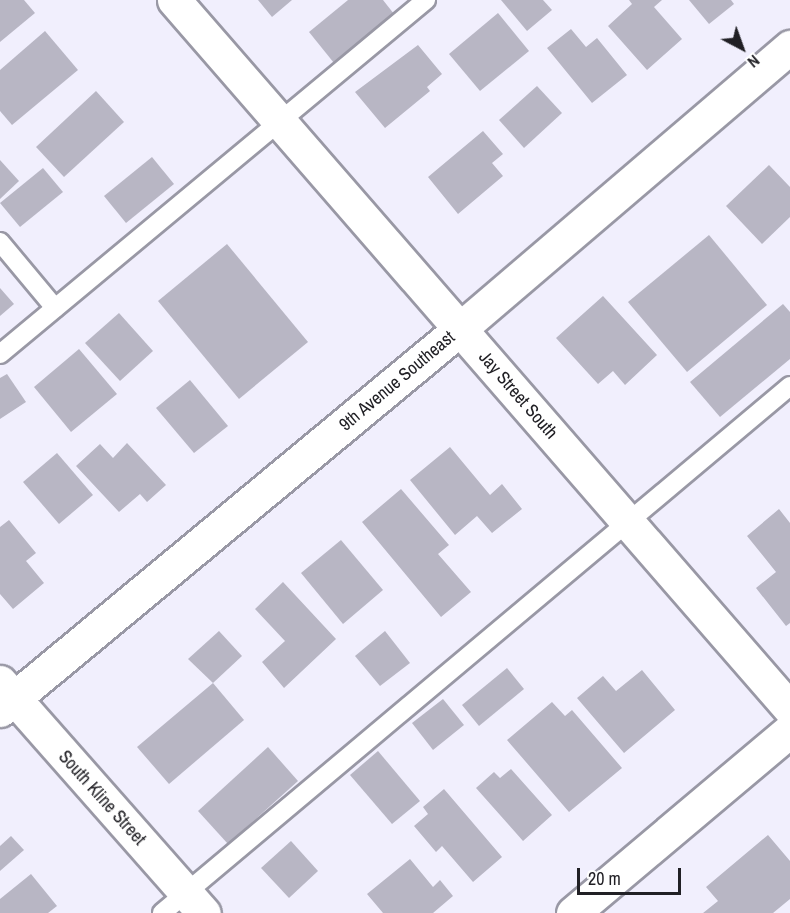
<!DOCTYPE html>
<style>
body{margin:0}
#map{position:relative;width:790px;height:913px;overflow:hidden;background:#f1effd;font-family:"Archivo Narrow",sans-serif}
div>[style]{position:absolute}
.building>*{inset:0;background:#b8b6c4}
.roads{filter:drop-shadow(2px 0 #9998a5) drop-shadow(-2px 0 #9998a5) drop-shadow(0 2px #9998a5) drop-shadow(0 -2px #9998a5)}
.lane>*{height:18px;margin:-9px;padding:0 9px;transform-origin:9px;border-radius:9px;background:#fff}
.street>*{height:33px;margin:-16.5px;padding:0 16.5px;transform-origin:16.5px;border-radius:16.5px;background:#fff}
.secondary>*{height:33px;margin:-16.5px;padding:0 16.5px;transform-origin:16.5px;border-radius:16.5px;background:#fff}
span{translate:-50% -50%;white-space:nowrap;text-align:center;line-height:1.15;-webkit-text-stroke:6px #fff;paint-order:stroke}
.street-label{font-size:18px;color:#212025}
.north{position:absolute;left:712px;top:18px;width:60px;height:60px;-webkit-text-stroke:4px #fff;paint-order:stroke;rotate:139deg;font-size:16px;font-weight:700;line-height:24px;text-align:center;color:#212025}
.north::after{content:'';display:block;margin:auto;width:21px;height:27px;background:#212025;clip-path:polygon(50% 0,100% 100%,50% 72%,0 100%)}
.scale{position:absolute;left:577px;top:868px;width:104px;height:27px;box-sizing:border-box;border:3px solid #212025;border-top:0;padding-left:8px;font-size:18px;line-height:21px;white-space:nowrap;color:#212025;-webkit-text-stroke:4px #fff;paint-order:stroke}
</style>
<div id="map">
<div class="building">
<div style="clip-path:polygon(0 0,24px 0,35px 13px,0 42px)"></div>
<div style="clip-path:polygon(258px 0,292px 0,272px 17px)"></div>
<div style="clip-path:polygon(348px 0,383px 0,394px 14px,334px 63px,309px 32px)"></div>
<div style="clip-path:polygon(501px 0,543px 0,552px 10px,527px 31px)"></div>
<div style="clip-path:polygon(629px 0,662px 0,654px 7px,682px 39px,647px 70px,608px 26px,632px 4px)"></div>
<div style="clip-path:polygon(689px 0,731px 0,734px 4px,709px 24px)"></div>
<div style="clip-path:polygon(498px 13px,529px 51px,480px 91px,449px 54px)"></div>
<div style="clip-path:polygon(571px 29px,586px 47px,597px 38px,627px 75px,592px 103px,547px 48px)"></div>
<div style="clip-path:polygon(45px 31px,78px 70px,12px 125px,0 111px,0 70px)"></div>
<div style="clip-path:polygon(418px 45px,442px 74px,427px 87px,430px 91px,385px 128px,355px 92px)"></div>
<div style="clip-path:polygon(537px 86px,562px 113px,524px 148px,499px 120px)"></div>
<div style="clip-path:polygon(96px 91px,124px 122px,64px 177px,36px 147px)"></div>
<div style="clip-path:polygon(483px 131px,503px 154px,492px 163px,503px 176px,458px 214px,428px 177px)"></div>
<div style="clip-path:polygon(152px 157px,174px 184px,126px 223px,104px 196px)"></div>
<div style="clip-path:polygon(0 160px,19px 181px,0 199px)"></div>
<div style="clip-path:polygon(769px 165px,790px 187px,790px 217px,762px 244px,726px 206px)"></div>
<div style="clip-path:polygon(43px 168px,63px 192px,20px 227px,0 203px)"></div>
<div style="clip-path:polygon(709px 235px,767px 305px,687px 372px,628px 302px)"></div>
<div style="clip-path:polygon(227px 244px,308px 342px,239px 399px,158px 301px)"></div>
<div style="clip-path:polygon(0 288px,14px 304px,0 316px)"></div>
<div style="clip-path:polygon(603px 296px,657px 355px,625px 385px,613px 371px,598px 384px,556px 338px)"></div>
<div style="clip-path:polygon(783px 304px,790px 312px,790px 359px,720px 417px,690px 382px)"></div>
<div style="clip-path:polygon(119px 313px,153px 351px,120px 381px,85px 343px)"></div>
<div style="clip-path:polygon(79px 349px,117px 394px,71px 432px,34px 387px)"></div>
<div style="clip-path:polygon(7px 374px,26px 402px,0 419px,0 378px)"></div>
<div style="clip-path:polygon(190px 380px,228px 426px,194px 453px,156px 408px)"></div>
<div style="clip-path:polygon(127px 443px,166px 485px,147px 502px,140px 494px,119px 512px,76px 466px,100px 444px,113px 458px)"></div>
<div style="clip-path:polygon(450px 447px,490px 495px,502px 484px,522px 509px,492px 533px,477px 516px,455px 535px,410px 480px)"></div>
<div style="clip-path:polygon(57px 453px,93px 495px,59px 524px,23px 482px)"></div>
<div style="clip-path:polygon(401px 489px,449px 545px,438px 554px,471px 592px,441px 617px,362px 522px)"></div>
<div style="clip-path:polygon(779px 509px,790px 523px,790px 623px,786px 626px,756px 588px,776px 572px,747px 536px)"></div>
<div style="clip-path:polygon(9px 520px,36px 553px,26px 561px,44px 583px,13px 609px,0 594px,0 527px)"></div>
<div style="clip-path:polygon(341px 540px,383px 590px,343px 624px,301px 573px)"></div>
<div style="clip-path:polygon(283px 582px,336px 639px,284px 688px,262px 662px,285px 641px,255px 609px)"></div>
<div style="clip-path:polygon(219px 631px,242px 656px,213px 683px,188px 659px)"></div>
<div style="clip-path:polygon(385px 631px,410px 663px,380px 686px,355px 656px)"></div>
<div style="clip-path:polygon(507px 668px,524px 689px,479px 726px,462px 705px)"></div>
<div style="clip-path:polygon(642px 670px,675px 710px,624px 753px,577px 698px,603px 676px,616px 691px)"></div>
<div style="clip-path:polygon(213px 683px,244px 720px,169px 784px,137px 747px)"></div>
<div style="clip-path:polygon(443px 699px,464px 725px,433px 750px,412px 723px)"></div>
<div style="clip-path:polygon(552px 702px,565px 716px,572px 710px,622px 768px,569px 812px,507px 740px)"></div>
<div style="clip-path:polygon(268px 747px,298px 781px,228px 844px,198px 811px)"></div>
<div style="clip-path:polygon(378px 751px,420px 801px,392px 824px,350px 775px)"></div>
<div style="clip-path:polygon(511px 769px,552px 815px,523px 841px,476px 788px,494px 772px,500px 778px)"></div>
<div style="clip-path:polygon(444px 789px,502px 857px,473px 882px,442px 846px,436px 852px,414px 826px,428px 814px,423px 807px)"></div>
<div style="clip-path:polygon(768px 835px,790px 861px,790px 899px,773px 913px,703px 913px,718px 901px,706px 887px)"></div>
<div style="clip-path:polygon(11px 836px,24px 850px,0 871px,0 846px)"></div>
<div style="clip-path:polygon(291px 841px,318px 871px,289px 898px,261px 868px)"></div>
<div style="clip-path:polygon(410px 859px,433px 887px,440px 880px,453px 896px,433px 913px,383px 913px,367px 894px)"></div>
<div style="clip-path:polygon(31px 874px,57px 906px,48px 913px,0 913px,0 899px)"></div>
</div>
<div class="roads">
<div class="lane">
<div style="left:0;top:242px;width:86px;rotate:50.2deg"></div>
<div style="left:0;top:354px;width:554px;rotate:-39.73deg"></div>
<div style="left:162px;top:913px;width:820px;rotate:-40deg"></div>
</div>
<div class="street">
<div style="left:174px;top:0;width:939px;rotate:49.01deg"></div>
</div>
<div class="secondary">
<div style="left:0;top:682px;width:308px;rotate:48.6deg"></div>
<div style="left:0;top:710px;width:599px;rotate:-39.65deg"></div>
<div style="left:461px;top:328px;width:433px;rotate:-40.5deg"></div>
<div style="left:573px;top:913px;width:284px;rotate:-40.1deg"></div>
</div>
</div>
<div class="street-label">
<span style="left:397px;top:381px;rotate:-40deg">9th Avenue Southeast</span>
<span style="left:518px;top:395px;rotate:49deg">Jay Street South</span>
<span style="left:102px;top:798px;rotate:48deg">South Kline Street</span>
</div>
<div class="north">N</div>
<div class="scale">20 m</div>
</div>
